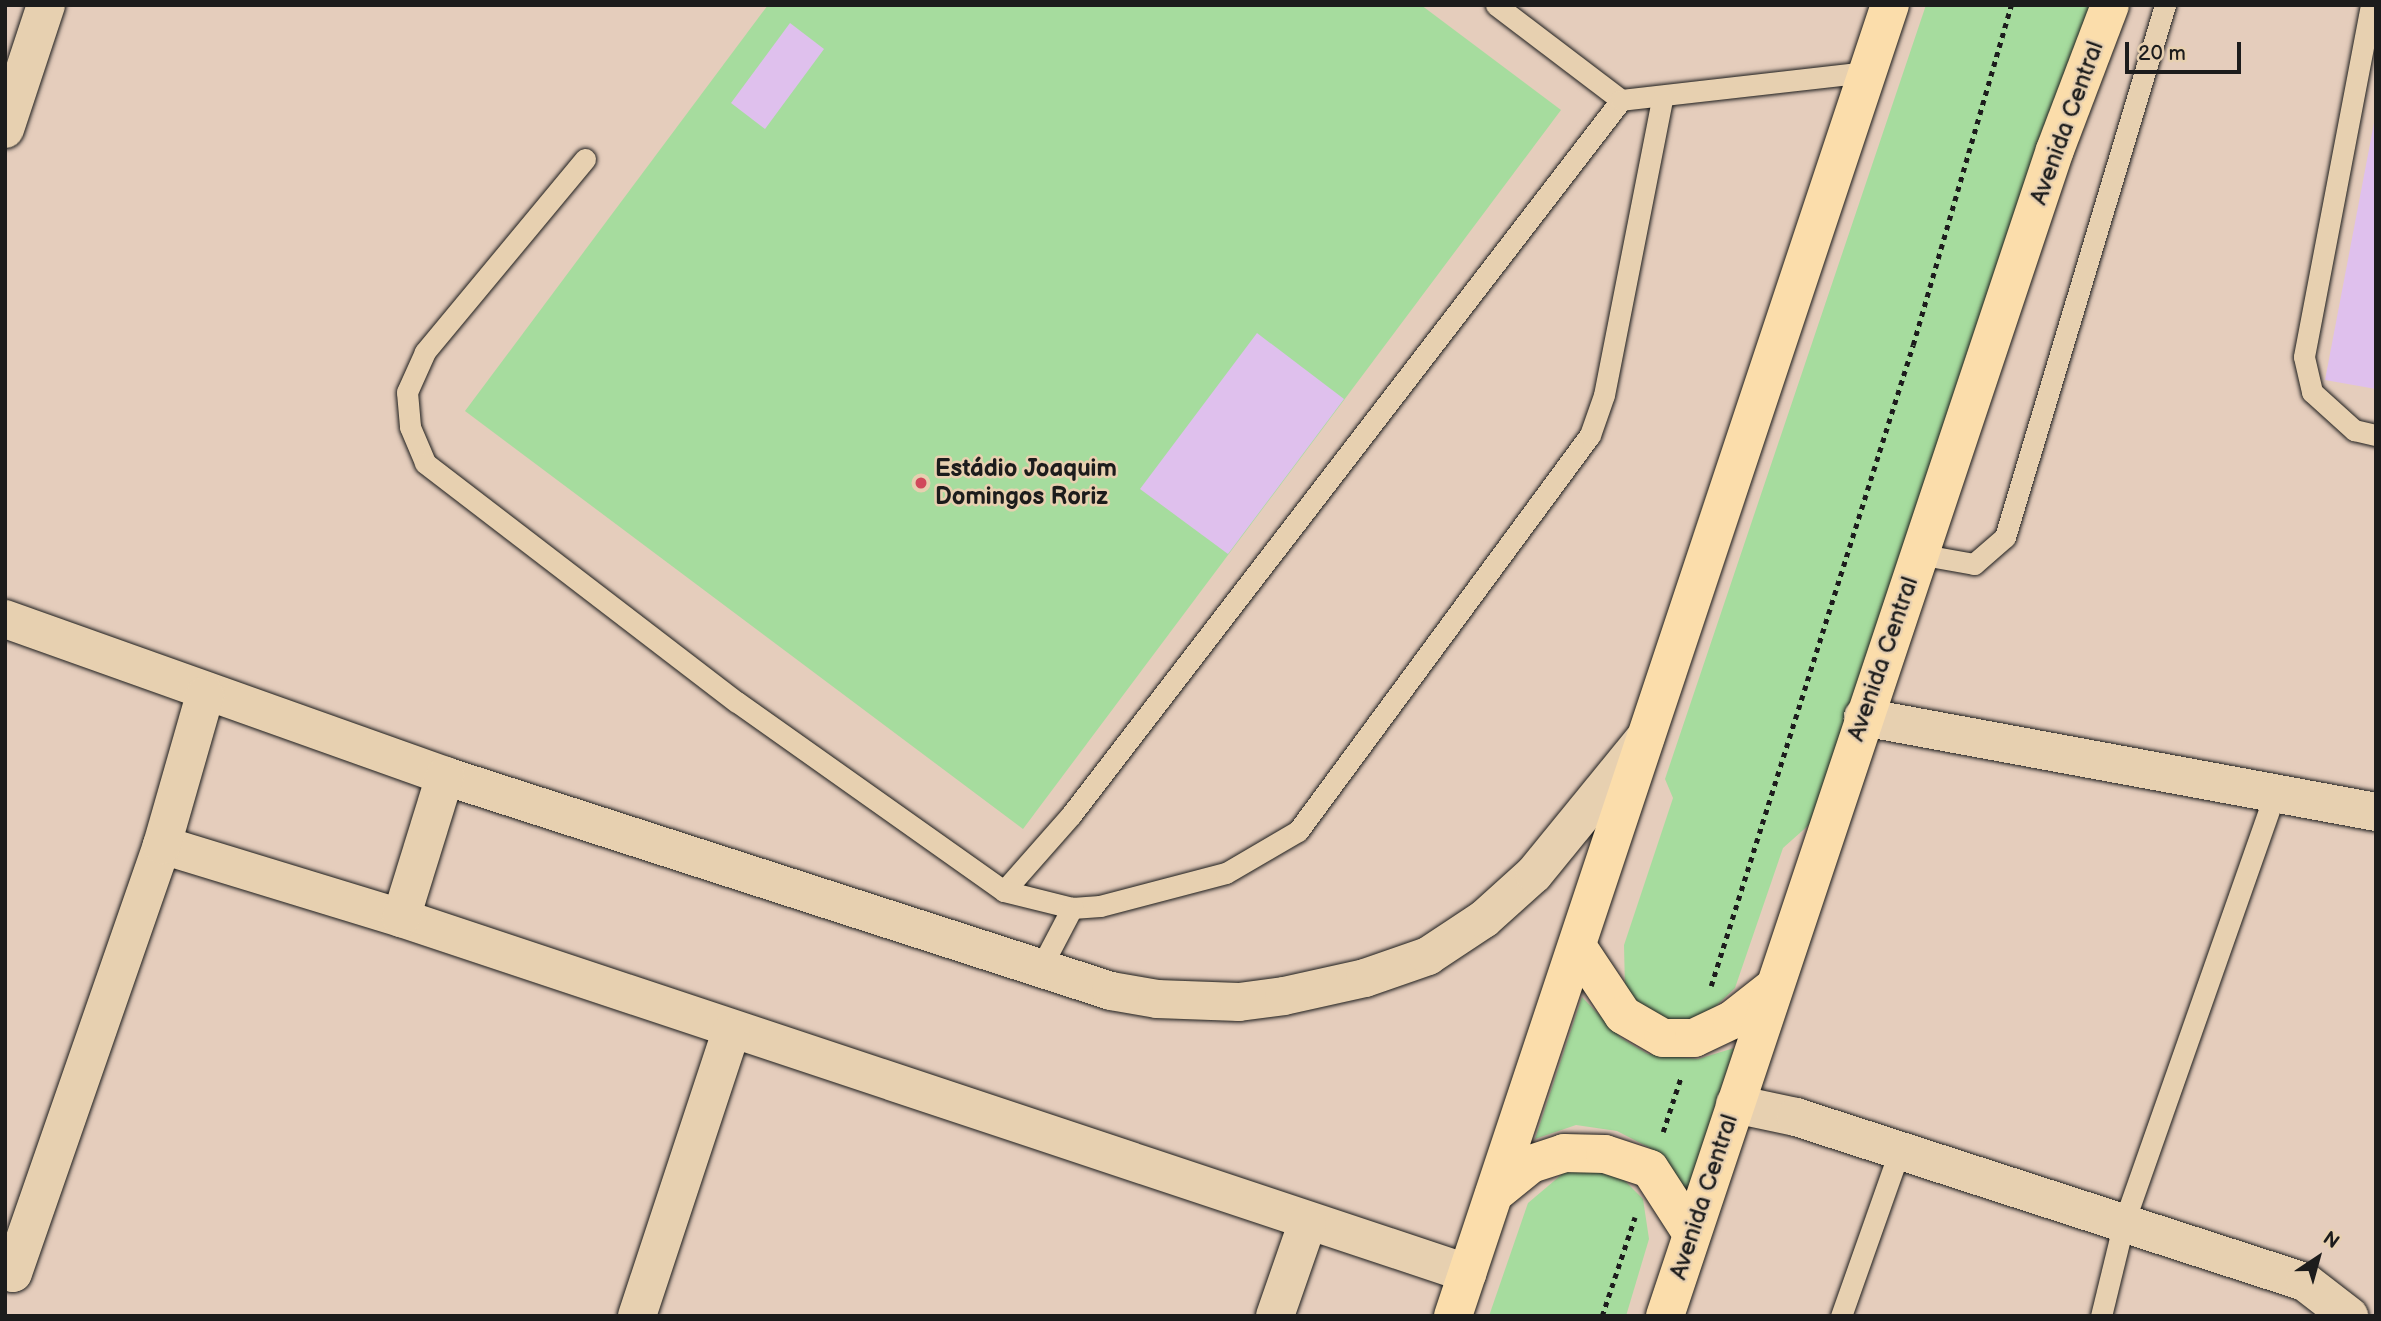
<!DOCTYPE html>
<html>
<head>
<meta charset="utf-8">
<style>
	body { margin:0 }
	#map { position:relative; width:2381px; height:1321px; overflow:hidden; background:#e5cdbc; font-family:"Balsamiq Sans",sans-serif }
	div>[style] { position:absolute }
	.green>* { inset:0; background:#a6dc9e }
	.building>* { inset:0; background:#dfc0ed }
	.path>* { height:4.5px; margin-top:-2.25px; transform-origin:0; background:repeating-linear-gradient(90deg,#1c1c1c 0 5px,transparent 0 10px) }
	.roads { filter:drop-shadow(0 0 2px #1c1c1c) drop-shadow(0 0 2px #1c1c1c) }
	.lane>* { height:21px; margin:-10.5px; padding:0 10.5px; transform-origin:10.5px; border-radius:10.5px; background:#e7d0b0 }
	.street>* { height:38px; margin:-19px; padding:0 19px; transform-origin:19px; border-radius:19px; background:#e7d0b0 }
	.primary>* { height:38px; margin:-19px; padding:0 19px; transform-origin:19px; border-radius:19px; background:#fbddab }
	.dots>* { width:19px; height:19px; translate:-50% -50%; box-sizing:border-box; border:4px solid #e7d0b0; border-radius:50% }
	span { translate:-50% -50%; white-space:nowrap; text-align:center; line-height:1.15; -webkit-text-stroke:5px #e7d0b0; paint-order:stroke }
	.street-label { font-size:24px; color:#1c1c1c }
	.poi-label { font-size:24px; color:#1c1c1c; font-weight:700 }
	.left { translate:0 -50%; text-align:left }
	.frame { position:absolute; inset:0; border:7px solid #1c1c1c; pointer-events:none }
	.north { position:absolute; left:2283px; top:1223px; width:70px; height:70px; -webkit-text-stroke:5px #e7d0b0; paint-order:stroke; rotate:36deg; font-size:19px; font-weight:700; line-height:28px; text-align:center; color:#1c1c1c }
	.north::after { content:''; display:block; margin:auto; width:24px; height:32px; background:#1c1c1c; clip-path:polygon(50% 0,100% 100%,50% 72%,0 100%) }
	.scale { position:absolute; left:2125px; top:42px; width:116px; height:32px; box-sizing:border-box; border:4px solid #1c1c1c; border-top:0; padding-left:9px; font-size:21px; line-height:24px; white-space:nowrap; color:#1c1c1c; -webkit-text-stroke:5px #e7d0b0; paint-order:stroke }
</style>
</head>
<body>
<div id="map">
	<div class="green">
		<div style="clip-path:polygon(768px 5px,1421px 5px,1561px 110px,1023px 829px,465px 411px)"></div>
		<div style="clip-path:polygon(1926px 5px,2096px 5px,1820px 815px,1783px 848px,1735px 988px,1702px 1019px,1677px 1024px,1639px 1007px,1625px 989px,1624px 945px,1673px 798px,1665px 779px)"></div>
		<div style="clip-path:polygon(1582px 997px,1621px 1038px,1648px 1054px,1698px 1059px,1734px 1048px,1687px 1191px,1650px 1148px,1617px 1131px,1576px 1125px,1535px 1139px)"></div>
		<div style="clip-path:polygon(1586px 1168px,1624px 1180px,1643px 1199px,1649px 1239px,1626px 1316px,1489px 1316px,1528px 1203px,1567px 1170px)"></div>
	</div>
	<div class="building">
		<div style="clip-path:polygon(790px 23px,824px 49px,765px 129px,731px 103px)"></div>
		<div style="clip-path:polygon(2374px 123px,2376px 123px,2376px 389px,2325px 380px)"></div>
		<div style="clip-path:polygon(1257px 333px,1344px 399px,1228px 554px,1140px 489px)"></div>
	</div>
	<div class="path">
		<div style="left:1711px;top:986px;width:672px;rotate:-72.51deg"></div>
		<div style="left:1913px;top:345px;width:354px;rotate:-73.9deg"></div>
		<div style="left:1663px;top:1132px;width:58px;rotate:-71.9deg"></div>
		<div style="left:1602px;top:1316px;width:104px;rotate:-71.6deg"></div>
	</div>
	<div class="roads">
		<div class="lane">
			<div style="left:1496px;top:5px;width:157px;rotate:37.2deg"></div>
			<div style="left:2371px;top:5px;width:358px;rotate:100.8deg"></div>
			<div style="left:2304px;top:357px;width:36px;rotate:77deg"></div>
			<div style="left:2312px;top:392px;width:57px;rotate:42.1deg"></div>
			<div style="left:2354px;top:430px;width:23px;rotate:13deg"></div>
			<div style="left:585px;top:159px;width:251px;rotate:129.7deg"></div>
			<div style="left:425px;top:352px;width:44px;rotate:114.2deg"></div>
			<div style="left:407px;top:392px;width:35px;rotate:85deg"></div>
			<div style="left:410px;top:427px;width:39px;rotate:67deg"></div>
			<div style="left:425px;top:463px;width:393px;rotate:37.5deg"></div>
			<div style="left:737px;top:702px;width:327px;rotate:35.3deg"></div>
			<div style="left:1004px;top:891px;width:101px;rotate:-48.6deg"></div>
			<div style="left:1071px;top:815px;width:902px;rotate:-52.43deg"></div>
			<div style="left:1621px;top:100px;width:248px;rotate:-6.5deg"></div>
			<div style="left:1918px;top:554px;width:57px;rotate:10.1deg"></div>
			<div style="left:1974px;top:564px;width:41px;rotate:-41.1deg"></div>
			<div style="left:2005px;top:537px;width:556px;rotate:-73.26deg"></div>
			<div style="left:1004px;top:891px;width:70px;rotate:14deg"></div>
			<div style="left:1072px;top:908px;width:28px;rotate:-4deg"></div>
			<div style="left:1100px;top:906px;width:130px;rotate:-14.7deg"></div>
			<div style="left:1226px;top:873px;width:83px;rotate:-30.3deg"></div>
			<div style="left:1298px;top:831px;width:492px;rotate:-53.6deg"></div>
			<div style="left:1590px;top:435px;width:42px;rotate:-70.7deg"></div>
			<div style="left:1604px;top:395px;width:303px;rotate:-78.9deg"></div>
			<div style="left:1041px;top:967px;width:67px;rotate:-62.3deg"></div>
			<div style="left:1841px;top:1316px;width:174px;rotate:-70.5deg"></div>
			<div style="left:2101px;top:1316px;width:97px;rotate:-76.3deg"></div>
			<div style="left:2124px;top:1222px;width:455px;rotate:-70.6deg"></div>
		</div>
		<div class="street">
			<div style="left:5px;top:129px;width:131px;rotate:-71.7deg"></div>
			<div style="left:5px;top:619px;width:467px;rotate:19.6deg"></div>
			<div style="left:445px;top:776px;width:700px;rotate:17.89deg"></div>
			<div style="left:1111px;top:991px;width:47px;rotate:9.9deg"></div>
			<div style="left:1157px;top:999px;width:82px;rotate:2.1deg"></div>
			<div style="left:1239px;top:1002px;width:45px;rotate:-7.6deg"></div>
			<div style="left:1284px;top:996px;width:83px;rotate:-12.5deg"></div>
			<div style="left:1365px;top:978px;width:67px;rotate:-19.2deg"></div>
			<div style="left:1428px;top:956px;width:67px;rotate:-33.5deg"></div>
			<div style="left:1484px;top:919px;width:67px;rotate:-42deg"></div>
			<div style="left:1534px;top:874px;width:176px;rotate:-50.8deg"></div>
			<div style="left:1863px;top:717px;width:522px;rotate:10.49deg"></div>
			<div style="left:162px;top:845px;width:250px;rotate:17deg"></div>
			<div style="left:401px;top:918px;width:1124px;rotate:18.42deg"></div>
			<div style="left:401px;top:918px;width:149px;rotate:-72.8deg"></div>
			<div style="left:1735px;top:1104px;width:62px;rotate:12deg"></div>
			<div style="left:1796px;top:1117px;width:535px;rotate:17.96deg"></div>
			<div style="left:2305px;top:1282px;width:56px;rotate:37.7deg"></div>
			<div style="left:5px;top:1271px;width:8px;rotate:14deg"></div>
			<div style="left:13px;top:1273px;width:453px;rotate:-70.8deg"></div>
			<div style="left:162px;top:845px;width:156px;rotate:-74deg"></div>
			<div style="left:637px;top:1316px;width:299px;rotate:-71.7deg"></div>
			<div style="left:1275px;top:1316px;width:97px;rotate:-70.8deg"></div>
		</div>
		<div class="primary">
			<div style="left:1577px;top:946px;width:83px;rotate:56.3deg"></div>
			<div style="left:1623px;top:1015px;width:46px;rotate:29.9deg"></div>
			<div style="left:1663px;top:1038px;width:31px"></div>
			<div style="left:1694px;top:1038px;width:42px;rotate:-25.3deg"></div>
			<div style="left:1732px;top:1020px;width:53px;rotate:-38.2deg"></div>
			<div style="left:1494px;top:1194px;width:48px;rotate:-39deg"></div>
			<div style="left:1531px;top:1164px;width:35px;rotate:-18deg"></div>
			<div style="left:1564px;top:1153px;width:41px;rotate:1.4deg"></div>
			<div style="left:1605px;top:1154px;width:47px;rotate:18.4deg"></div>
			<div style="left:1650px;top:1169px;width:77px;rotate:57.1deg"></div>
			<div style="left:1453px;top:1316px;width:1382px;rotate:-71.57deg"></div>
			<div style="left:1665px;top:1316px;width:1229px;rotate:-71.51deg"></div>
			<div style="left:2055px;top:150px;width:155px;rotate:-69.2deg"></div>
		</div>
	</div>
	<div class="dots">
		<div style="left:921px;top:483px;background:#d1495b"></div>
	</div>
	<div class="street-label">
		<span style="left:2067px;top:123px;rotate:-70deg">Avenida Central</span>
		<span style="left:1883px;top:659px;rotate:-71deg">Avenida Central</span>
		<span style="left:1704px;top:1197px;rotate:-72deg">Avenida Central</span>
	</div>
	<div class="poi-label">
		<span class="left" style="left:935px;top:483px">Estádio Joaquim<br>Domingos Roriz</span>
	</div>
	<div class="frame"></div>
	<div class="north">N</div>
	<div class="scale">20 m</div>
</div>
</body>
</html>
